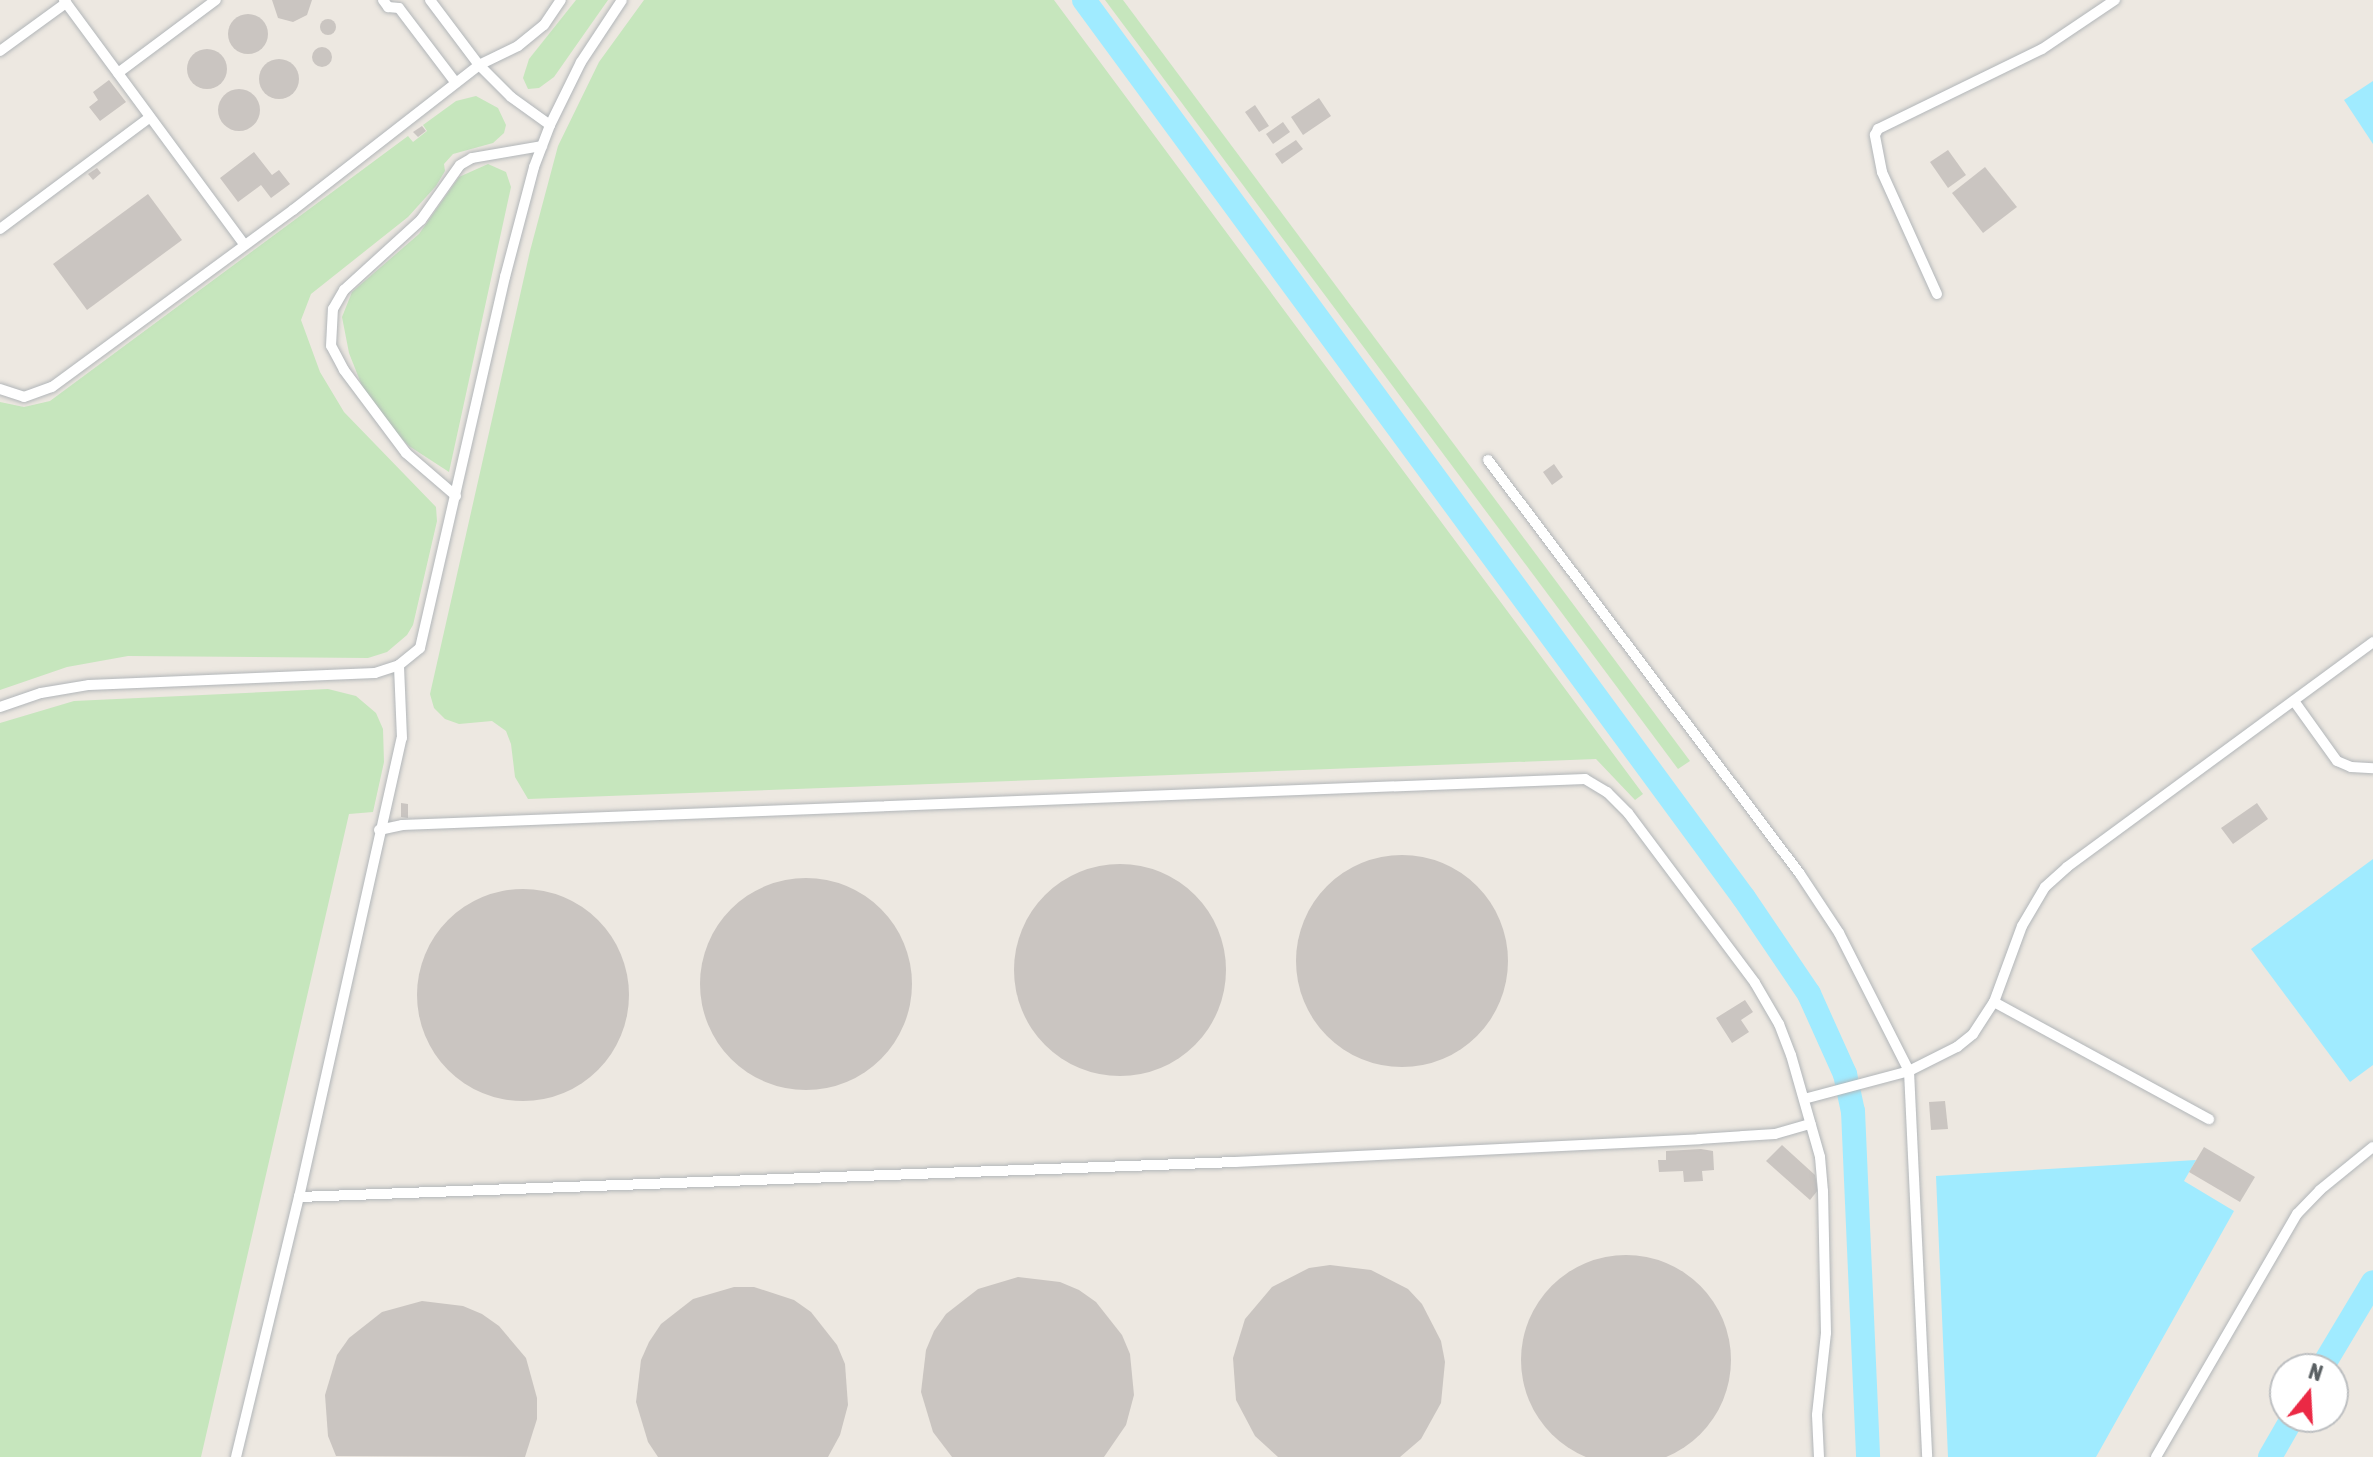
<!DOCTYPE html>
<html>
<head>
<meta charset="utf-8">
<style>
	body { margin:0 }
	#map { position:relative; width:2373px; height:1457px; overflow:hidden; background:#ede8e1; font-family:"Asap Condensed",sans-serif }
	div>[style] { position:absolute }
	.green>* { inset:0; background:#c6e6bd }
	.water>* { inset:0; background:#a0ebff }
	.canal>* { height:24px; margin:-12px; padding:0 12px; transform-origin:12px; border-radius:12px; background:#a0ebff }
	.building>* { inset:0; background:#cac5c1 }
	.round { border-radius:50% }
	.roads { filter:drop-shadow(0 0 2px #b2b6b9) drop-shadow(0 0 2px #b2b6b9) }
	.lane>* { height:10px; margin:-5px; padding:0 5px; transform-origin:5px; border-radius:5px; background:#fff }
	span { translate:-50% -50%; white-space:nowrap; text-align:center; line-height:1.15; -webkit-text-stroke:7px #fff; paint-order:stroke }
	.north { position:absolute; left:2269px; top:1353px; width:80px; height:80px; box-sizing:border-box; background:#fff; border:2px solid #bdbfc1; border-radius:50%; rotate:18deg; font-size:22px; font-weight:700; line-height:32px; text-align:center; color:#5a6063 }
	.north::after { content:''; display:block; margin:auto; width:28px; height:36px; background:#eb2945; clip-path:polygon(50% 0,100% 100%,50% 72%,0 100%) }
</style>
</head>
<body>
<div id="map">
	<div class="green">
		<div style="clip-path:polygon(576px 0,608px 0,554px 77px,539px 88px,528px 89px,523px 78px,529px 59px)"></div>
		<div style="clip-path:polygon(644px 0,1054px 0,1643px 794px,1635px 800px,1596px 759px,528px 799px,515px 777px,511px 744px,506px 731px,492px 721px,459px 724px,445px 719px,434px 708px,430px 694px,530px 251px,558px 146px,599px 62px)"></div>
		<div style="clip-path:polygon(1105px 0,1123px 0,1690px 761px,1678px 769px)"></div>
		<div style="clip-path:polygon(476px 96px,498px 108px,506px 125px,504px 133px,493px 143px,453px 154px,444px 164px,445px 171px,436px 186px,408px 217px,311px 294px,301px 320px,320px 372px,344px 412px,436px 507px,437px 521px,413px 625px,407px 635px,387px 652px,368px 658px,128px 656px,67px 667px,0 690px,0 402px,24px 407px,50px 401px,408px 136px,413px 142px,427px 131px,423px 125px,456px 101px)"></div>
		<div style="clip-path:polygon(488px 164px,506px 172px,511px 187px,449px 472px,409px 446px,392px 429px,364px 391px,349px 353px,342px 317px,352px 292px,419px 234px,459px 177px)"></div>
		<div style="clip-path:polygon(328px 689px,356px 696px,376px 713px,383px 729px,384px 762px,373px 812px,349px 814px,201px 1457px,0 1457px,0 723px,74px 701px)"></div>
	</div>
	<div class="water">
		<div style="clip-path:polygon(2373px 81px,2373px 144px,2344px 100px)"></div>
		<div style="clip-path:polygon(2373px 859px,2373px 1065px,2350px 1082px,2251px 949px)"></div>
		<div style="clip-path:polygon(2196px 1160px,2184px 1181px,2234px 1211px,2096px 1457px,1948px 1457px,1936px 1176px)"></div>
	</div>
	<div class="canal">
		<div style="left:1084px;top:0;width:1114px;rotate:53.69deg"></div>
		<div style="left:1744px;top:898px;width:116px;rotate:55.9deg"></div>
		<div style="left:1809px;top:994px;width:88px;rotate:65.8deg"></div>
		<div style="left:1845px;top:1074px;width:38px;rotate:78deg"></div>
		<div style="left:1853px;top:1111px;width:346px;rotate:87.5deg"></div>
		<div style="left:2321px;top:1369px;width:101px;rotate:-59.1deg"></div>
		<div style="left:2270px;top:1457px;width:46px;rotate:-60.1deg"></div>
	</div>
	<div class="building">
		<div style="clip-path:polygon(272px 0,312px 0,307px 15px,293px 22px,278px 18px)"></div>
		<div class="round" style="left:228px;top:14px;width:40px;height:40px"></div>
		<div class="round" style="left:320px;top:19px;width:16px;height:16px"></div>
		<div class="round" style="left:312px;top:47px;width:20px;height:20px"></div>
		<div class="round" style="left:187px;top:49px;width:40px;height:40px"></div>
		<div class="round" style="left:259px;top:59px;width:40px;height:40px"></div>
		<div style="clip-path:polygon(109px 80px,126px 102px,100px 121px,89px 107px,98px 100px,93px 92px)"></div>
		<div class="round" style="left:218px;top:89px;width:42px;height:42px"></div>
		<div style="clip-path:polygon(1319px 98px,1331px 116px,1303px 135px,1291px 117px)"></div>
		<div style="clip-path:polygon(1255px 105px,1269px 126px,1259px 132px,1245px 112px)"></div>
		<div style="clip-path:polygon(1283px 122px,1290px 132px,1273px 144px,1266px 134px)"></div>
		<div style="clip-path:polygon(422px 126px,426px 131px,418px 137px,413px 132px)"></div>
		<div style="clip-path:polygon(1296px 140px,1303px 149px,1282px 164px,1275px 154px)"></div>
		<div style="clip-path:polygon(1948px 150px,1966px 175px,1948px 188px,1930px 162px)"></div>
		<div style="clip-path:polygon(254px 152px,272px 175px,279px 170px,290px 184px,271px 198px,261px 185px,238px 202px,220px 178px)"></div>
		<div style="clip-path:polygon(1985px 167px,2017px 207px,1983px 233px,1952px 193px)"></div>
		<div style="clip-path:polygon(97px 168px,101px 173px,93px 180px,88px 174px)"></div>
		<div style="clip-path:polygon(148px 194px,182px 240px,87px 310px,53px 264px)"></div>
		<div style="clip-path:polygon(1554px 464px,1563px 477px,1552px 485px,1543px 472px)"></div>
		<div style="clip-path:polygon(401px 803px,408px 804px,408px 818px,401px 817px)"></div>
		<div style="clip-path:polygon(2257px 803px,2268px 819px,2233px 844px,2221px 828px)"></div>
		<div class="round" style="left:1296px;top:855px;width:212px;height:212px"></div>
		<div class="round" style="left:1014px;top:864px;width:212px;height:212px"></div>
		<div class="round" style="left:700px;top:878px;width:212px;height:212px"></div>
		<div class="round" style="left:417px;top:889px;width:212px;height:212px"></div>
		<div style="clip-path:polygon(1745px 1000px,1753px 1012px,1741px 1020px,1749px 1032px,1732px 1043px,1716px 1018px)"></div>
		<div style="clip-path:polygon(1945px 1101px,1948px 1129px,1931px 1130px,1929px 1102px)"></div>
		<div style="clip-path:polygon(1782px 1145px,1815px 1175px,1818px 1190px,1810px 1200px,1766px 1161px)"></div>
		<div style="clip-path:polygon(2204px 1147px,2255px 1177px,2240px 1202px,2189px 1172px)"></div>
		<div style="clip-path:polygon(1701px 1149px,1713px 1151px,1714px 1170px,1702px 1171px,1703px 1181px,1684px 1182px,1683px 1171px,1659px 1172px,1658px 1160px,1666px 1160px,1666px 1151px)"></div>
		<div class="round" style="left:1521px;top:1255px;width:210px;height:210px"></div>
		<div style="clip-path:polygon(1330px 1265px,1371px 1270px,1408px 1289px,1422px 1304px,1441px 1341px,1445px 1362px,1441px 1403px,1421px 1439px,1400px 1457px,1278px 1457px,1255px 1436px,1236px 1400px,1233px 1358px,1245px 1319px,1272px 1287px,1309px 1268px)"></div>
		<div style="clip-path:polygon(1018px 1277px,1060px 1282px,1079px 1290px,1096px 1302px,1122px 1335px,1130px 1354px,1134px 1395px,1126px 1425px,1104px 1457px,952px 1457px,933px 1432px,921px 1392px,926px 1350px,934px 1331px,946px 1314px,978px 1289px)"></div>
		<div style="clip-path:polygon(734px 1287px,754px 1287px,794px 1300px,811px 1312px,837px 1345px,845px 1364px,848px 1405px,840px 1435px,828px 1457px,658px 1457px,648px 1442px,636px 1402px,641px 1360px,649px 1342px,661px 1324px,693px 1299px)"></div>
		<div style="clip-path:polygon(422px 1301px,463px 1306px,482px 1314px,499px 1326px,526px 1358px,537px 1398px,537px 1419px,525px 1457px,336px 1456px,328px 1436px,325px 1395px,337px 1355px,349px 1338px,382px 1312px)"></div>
	</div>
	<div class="roads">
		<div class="lane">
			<div style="left:64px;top:0;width:303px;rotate:53.6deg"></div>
			<div style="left:383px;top:0;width:9px;rotate:54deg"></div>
			<div style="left:388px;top:7px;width:11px;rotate:5deg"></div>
			<div style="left:399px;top:8px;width:94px;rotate:52.8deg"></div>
			<div style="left:430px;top:0;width:81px;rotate:53deg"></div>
			<div style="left:479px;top:65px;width:45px;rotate:45deg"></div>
			<div style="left:511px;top:97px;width:48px;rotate:35.7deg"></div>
			<div style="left:0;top:51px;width:82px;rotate:-36deg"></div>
			<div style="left:118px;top:73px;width:122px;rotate:-36.7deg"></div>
			<div style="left:0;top:229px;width:187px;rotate:-36.7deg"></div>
			<div style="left:1937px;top:294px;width:134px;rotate:-114.3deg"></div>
			<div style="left:1882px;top:172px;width:38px;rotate:-101deg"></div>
			<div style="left:1875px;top:135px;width:7px;rotate:-63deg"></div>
			<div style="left:1878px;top:129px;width:182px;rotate:-26deg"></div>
			<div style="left:2042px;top:49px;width:88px;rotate:-33.9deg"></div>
			<div style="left:0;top:389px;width:25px;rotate:18deg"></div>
			<div style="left:24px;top:397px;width:30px;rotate:-20deg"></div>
			<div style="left:52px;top:387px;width:299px;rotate:-36.3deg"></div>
			<div style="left:293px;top:210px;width:236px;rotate:-37.9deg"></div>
			<div style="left:479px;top:65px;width:43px;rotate:-26deg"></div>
			<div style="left:518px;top:46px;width:33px;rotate:-39deg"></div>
			<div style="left:544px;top:25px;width:30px;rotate:-56deg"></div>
			<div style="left:1488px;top:460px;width:518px;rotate:53deg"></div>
			<div style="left:1800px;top:874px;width:71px;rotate:56.5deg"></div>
			<div style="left:1839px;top:933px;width:155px;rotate:63.1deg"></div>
			<div style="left:1909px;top:1071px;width:386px;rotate:87.3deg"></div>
			<div style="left:456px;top:496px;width:66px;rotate:-139.3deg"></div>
			<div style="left:406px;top:453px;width:104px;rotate:-126.8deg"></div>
			<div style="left:344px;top:370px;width:27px;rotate:-118deg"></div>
			<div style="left:331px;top:346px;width:37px;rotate:-87deg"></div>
			<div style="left:333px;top:309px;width:22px;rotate:-60deg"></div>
			<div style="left:344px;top:290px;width:104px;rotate:-42.3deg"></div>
			<div style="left:421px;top:220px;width:67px;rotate:-54.7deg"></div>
			<div style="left:460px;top:165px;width:14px;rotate:-30deg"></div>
			<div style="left:472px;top:158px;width:71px;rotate:-9.7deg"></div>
			<div style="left:2294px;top:701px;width:74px;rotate:54.4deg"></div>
			<div style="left:2337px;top:761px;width:15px;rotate:23deg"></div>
			<div style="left:2351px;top:767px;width:22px;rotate:3deg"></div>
			<div style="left:0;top:707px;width:43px;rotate:-18.9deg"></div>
			<div style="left:41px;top:693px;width:49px;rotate:-9.5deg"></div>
			<div style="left:89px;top:685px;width:286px;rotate:-2.4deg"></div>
			<div style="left:375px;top:673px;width:25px;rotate:-18deg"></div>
			<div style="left:399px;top:665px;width:27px;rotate:-39deg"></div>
			<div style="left:420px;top:648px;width:381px;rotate:-77.1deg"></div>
			<div style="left:505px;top:277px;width:114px;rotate:-75.2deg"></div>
			<div style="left:534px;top:167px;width:45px;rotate:-69.1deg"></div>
			<div style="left:550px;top:125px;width:70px;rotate:-63.8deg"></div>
			<div style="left:581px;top:62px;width:74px;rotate:-56.5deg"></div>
			<div style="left:379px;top:830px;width:24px;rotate:-12deg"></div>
			<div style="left:402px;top:825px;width:1184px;rotate:-2.23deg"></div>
			<div style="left:1585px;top:779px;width:26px;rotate:31deg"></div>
			<div style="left:1607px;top:792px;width:30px;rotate:45deg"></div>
			<div style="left:1628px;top:813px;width:212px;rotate:53.2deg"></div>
			<div style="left:1755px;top:983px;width:48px;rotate:59.7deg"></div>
			<div style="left:1779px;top:1024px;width:33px;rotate:69deg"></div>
			<div style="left:1791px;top:1055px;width:106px;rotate:74.1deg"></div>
			<div style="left:1820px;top:1157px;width:34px;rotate:85deg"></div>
			<div style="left:1823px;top:1191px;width:142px;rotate:88.8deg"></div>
			<div style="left:1826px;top:1333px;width:82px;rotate:96.3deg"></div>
			<div style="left:1817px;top:1415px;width:42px;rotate:87.3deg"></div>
			<div style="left:1994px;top:1002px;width:245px;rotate:28.6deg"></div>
			<div style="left:1804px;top:1099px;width:109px;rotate:-14.9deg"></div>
			<div style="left:1909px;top:1071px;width:54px;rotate:-26.6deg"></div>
			<div style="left:1957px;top:1047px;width:21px;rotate:-39deg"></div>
			<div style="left:1973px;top:1034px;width:38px;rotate:-57deg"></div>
			<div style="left:1994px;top:1002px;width:81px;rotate:-69.8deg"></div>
			<div style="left:2022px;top:926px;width:45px;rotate:-59.5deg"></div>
			<div style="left:2045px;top:887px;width:30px;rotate:-42deg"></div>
			<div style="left:2067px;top:867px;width:380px;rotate:-36.3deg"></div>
			<div style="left:299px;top:1197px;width:937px;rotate:-2.14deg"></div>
			<div style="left:1235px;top:1162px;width:465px;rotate:-2.8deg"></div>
			<div style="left:1699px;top:1139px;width:76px;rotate:-3.8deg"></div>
			<div style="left:1775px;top:1134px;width:37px;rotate:-16deg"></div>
			<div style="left:236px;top:1457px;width:268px;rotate:-76.4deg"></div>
			<div style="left:299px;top:1197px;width:470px;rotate:-77.4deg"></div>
			<div style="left:402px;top:738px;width:73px;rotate:-92.4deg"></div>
			<div style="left:2156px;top:1457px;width:281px;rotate:-59.9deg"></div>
			<div style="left:2297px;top:1214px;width:33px;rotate:-46deg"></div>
			<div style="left:2320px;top:1190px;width:68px;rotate:-39.1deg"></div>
		</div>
	</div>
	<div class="north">N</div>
</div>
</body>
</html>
